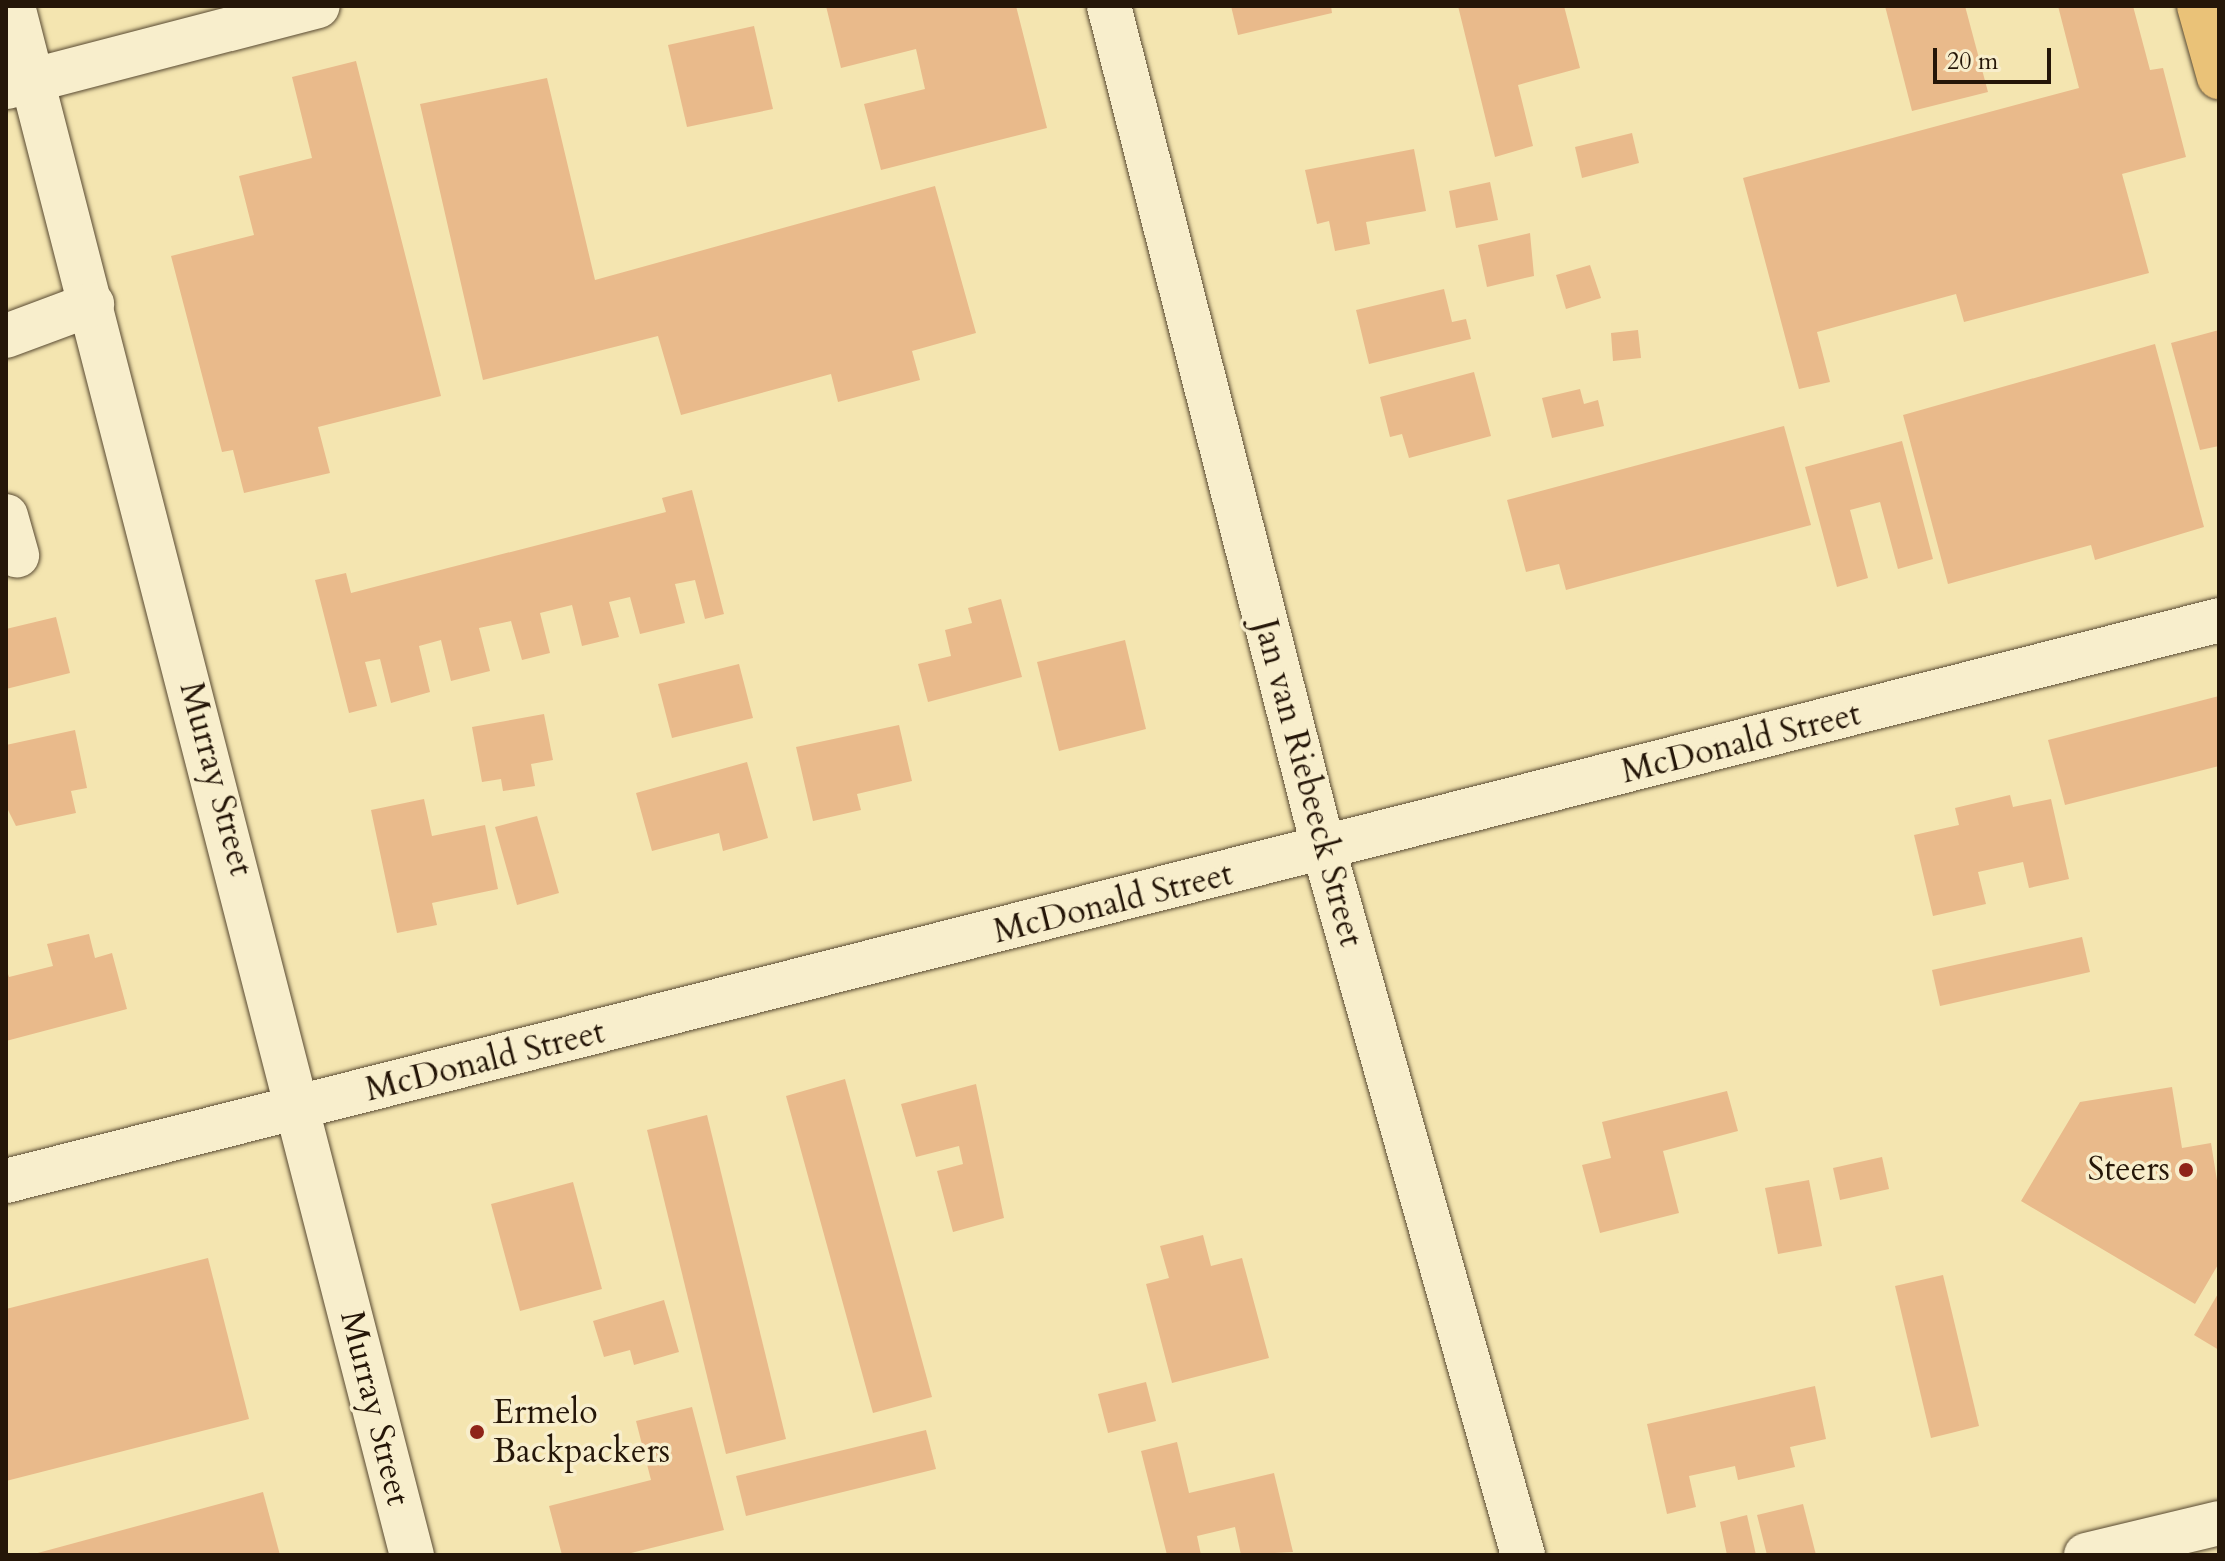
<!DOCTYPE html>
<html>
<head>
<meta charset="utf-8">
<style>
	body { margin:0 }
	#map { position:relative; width:2225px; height:1561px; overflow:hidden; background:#f4e5b0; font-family:Cardo,serif }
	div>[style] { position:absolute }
	.building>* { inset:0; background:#e9ba8b }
	.roads { filter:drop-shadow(0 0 2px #594a32) drop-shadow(0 0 2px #594a32) }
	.minor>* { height:44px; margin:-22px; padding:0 22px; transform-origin:22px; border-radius:22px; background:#f8eecc }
	.highway>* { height:44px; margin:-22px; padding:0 22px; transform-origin:22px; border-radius:22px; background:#eac278 }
	.dots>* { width:22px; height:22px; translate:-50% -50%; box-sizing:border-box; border:4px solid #f8eecc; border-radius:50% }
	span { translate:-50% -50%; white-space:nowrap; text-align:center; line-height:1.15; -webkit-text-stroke:7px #f8eecc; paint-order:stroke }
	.street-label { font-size:34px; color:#251608 }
	.poi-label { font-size:34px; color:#251608 }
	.right { translate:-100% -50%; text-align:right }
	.left { translate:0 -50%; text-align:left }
	.frame { position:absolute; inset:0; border:8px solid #251608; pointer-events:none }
	.scale { position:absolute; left:1933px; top:48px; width:118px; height:36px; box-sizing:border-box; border:4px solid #251608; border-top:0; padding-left:10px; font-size:24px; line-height:28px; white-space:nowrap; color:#251608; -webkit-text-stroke:6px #f8eecc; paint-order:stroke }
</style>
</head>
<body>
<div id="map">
	<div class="building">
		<div style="clip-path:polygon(826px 6px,1016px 6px,1047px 128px,881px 170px,864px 104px,925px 89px,916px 49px,841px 68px)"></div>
		<div style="clip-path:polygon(1231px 6px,1331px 6px,1332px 13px,1238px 35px)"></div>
		<div style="clip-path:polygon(1458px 6px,1564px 6px,1580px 68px,1518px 85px,1533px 146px,1495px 157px)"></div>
		<div style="clip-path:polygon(1885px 6px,1965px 6px,1988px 92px,1912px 111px)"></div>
		<div style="clip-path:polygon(2058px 6px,2133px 6px,2150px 70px,2163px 68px,2186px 157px,2122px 174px,2149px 273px,1964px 322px,1956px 294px,1817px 332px,1830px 382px,1799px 389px,1743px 178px,2079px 88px)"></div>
		<div style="clip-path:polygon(754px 26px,773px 109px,687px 127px,668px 45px)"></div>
		<div style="clip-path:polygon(356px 61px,441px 396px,318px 427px,330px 473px,244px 493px,233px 450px,222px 452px,171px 256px,254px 235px,239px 176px,312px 158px,292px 77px)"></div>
		<div style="clip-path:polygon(547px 78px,595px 280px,935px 186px,976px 333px,912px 351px,920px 380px,838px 402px,831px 374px,681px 415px,658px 336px,483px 380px,420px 104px)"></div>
		<div style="clip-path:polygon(1632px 133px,1639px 163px,1582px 178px,1575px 147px)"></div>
		<div style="clip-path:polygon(1414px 149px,1426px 211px,1366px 222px,1370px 244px,1335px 251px,1329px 221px,1317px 224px,1305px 170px)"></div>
		<div style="clip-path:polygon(1490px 182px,1498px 220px,1456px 228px,1449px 191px)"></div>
		<div style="clip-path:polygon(1530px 233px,1534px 276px,1487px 287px,1478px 245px)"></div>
		<div style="clip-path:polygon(1590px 265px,1601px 298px,1566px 309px,1556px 275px)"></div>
		<div style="clip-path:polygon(1444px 289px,1452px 322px,1466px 319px,1471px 339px,1369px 364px,1356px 310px)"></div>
		<div style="clip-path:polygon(1638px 330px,1641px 358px,1613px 361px,1611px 333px)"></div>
		<div style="clip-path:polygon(2219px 330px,2219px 446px,2200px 450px,2171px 343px)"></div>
		<div style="clip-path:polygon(2155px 344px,2204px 527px,2095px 560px,2091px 545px,1948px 584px,1903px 415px)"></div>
		<div style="clip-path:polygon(1474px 372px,1491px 436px,1409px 458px,1402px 434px,1390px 437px,1380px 397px)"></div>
		<div style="clip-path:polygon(1580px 389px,1584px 404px,1598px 400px,1604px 426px,1552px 438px,1542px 398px)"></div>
		<div style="clip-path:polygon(1784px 426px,1811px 525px,1566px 590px,1559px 564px,1526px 572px,1507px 500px)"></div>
		<div style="clip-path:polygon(1902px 441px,1933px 559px,1898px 569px,1880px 502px,1850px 510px,1868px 578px,1837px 587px,1805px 467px)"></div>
		<div style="clip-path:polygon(692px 490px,724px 614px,705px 619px,695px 580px,675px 584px,685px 623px,640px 634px,630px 597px,609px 602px,619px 637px,582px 646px,572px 605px,540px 613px,550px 653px,522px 660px,511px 621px,479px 628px,490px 671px,451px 681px,441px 640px,419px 646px,430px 692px,391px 703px,380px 659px,365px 662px,377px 706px,349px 713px,315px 580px,346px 573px,351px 593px,666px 512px,662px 498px)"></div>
		<div style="clip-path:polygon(1001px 599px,1022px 677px,928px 702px,918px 664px,951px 656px,945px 630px,972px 623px,968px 608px)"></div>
		<div style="clip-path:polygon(56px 617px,70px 673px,6px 689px,6px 629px)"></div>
		<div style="clip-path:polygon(1125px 640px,1146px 729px,1059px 751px,1037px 662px)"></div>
		<div style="clip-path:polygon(739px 664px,753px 718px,672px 738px,658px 684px)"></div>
		<div style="clip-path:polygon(2219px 696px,2219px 766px,2065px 805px,2048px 740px)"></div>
		<div style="clip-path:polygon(544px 714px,553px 760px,531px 764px,535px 786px,503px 791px,501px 779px,482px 782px,472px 727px)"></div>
		<div style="clip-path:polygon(899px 725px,912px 781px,857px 794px,861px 810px,813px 821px,796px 747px)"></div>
		<div style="clip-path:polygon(75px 730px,87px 788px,71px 791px,76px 813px,16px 826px,6px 806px,6px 745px)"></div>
		<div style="clip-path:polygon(747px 762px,768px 838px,723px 851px,719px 833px,652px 851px,636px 793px)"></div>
		<div style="clip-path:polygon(2010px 795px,2013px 807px,2051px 799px,2069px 879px,2029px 888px,2023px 862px,1978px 872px,1986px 904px,1933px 916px,1914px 835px,1959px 825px,1955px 808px)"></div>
		<div style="clip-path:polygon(424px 799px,432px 836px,485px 825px,498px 889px,432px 903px,437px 925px,397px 933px,371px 810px)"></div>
		<div style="clip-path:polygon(537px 816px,559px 893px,517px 905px,495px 827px)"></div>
		<div style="clip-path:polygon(89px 934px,95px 958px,112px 953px,127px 1009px,6px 1041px,6px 968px,9px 977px,53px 966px,47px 944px)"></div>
		<div style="clip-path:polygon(2082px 937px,2090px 972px,1940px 1006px,1932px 970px)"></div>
		<div style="clip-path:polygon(845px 1079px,932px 1397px,873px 1413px,786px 1096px)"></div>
		<div style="clip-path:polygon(976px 1084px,1004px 1218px,953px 1232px,937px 1171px,963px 1164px,959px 1146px,916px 1157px,901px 1104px)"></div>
		<div style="clip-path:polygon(2172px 1087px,2182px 1148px,2211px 1143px,2219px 1193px,2219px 1263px,2195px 1304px,2021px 1201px,2080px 1102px)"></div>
		<div style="clip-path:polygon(1727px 1091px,1738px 1131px,1663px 1151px,1679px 1213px,1600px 1233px,1582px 1165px,1611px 1158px,1602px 1122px)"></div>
		<div style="clip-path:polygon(707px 1115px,786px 1439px,726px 1454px,647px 1130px)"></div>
		<div style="clip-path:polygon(1882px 1157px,1889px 1189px,1840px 1200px,1833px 1168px)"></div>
		<div style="clip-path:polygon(1809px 1180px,1822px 1246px,1778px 1254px,1765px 1188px)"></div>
		<div style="clip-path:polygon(573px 1182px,602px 1289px,520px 1311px,491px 1204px)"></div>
		<div style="clip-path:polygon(1203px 1235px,1211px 1266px,1242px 1258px,1269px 1358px,1172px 1383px,1146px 1284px,1169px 1278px,1160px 1246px)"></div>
		<div style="clip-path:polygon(208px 1258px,249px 1419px,6px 1481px,6px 1309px)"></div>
		<div style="clip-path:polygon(1943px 1275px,1979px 1426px,1931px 1438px,1895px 1286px)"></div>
		<div style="clip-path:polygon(2219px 1292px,2219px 1350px,2194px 1335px)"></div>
		<div style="clip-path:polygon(664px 1300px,679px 1352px,634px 1365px,630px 1350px,604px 1357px,593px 1321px)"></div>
		<div style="clip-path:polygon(1146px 1382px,1156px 1421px,1108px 1433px,1098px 1394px)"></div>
		<div style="clip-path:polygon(1815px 1386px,1826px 1439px,1790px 1447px,1795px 1467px,1738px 1480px,1735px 1466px,1689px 1476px,1696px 1507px,1667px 1514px,1647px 1424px)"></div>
		<div style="clip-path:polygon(692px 1407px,724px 1530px,623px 1555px,562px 1555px,549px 1506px,651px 1480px,636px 1421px)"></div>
		<div style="clip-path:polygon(926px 1430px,936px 1469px,746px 1516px,736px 1476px)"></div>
		<div style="clip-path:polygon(1177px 1442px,1189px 1493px,1274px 1473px,1293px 1552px,1241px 1555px,1235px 1527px,1197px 1536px,1201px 1555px,1167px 1555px,1141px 1451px)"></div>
		<div style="clip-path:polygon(263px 1492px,280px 1555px,34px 1555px,34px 1554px)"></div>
		<div style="clip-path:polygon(1803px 1504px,1816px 1555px,1767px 1555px,1757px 1515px)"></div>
		<div style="clip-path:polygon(1747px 1515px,1756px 1555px,1727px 1555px,1720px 1522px)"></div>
	</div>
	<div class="roads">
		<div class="minor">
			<div style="left:13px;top:6px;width:1600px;rotate:75.56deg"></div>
			<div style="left:1109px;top:6px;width:871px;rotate:75.71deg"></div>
			<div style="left:1324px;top:850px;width:733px;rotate:74.24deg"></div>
			<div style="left:7px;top:87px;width:321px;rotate:-14.6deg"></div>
			<div style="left:6px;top:336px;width:92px;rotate:-20.4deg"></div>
			<div style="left:6px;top:516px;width:41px;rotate:74.2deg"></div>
			<div style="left:6px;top:1181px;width:2283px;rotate:-14.22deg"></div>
			<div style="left:2086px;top:1555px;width:137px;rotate:-13.5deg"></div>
		</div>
		<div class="highway">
			<div style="left:2199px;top:6px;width:74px;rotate:74.3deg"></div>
		</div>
	</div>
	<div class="dots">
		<div style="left:2186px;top:1170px;background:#8f2418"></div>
		<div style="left:477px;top:1432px;background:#8f2418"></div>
	</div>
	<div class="street-label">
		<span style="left:1741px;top:743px;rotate:-14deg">McDonald Street</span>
		<span style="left:216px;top:779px;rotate:75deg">Murray Street</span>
		<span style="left:1308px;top:783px;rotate:75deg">Jan van Riebeeck Street</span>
		<span style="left:1113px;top:903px;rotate:-14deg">McDonald Street</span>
		<span style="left:485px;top:1061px;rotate:-14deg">McDonald Street</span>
		<span style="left:375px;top:1408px;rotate:76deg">Murray Street</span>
	</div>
	<div class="poi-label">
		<span class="right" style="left:2170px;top:1170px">Steers</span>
		<span class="left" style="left:493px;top:1432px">Ermelo<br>Backpackers</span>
	</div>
	<div class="frame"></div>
	<div class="scale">20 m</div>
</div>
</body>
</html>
